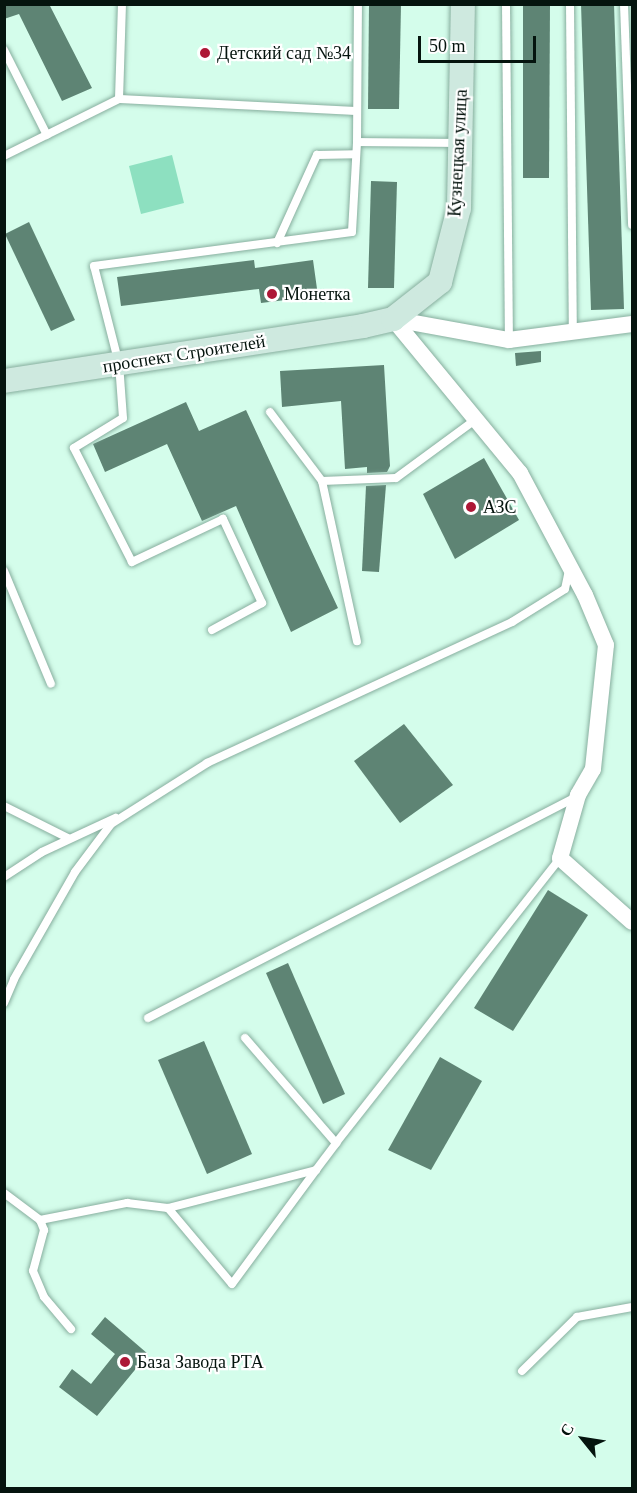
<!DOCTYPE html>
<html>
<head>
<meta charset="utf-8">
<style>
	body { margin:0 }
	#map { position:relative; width:637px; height:1493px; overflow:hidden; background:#d4fdeb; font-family:Georgia,serif }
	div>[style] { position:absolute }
	.green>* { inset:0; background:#8de0c0 }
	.building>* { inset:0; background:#5e8474 }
	.roads { filter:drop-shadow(0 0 2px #87ae9e) drop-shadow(0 0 2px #87ae9e) }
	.service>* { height:8px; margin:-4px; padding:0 4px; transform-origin:4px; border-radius:4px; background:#fff }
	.minor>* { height:16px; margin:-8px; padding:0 8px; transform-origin:8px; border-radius:8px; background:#fff }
	.secondary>* { height:24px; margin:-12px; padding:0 12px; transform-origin:12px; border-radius:12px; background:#cee9df }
	.dots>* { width:16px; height:16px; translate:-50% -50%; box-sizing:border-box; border:3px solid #fff; border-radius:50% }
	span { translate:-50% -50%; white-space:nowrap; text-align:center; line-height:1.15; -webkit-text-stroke:4.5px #fff; paint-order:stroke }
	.poi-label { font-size:18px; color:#05140e }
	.left { translate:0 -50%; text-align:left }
	.street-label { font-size:18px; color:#05140e }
	.frame { position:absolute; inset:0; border:6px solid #05140e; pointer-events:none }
	.north { position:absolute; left:553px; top:1409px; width:60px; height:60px; -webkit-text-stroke:4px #fff; paint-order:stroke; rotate:300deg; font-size:16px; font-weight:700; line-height:24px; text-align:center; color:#05140e }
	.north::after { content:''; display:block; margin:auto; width:21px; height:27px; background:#05140e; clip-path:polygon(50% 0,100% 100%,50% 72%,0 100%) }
	.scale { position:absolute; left:418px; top:36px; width:118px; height:27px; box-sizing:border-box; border:3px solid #05140e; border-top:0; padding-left:8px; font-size:18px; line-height:21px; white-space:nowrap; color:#05140e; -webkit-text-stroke:4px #fff; paint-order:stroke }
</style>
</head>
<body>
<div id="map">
	<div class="green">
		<div style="clip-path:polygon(172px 155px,184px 203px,141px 214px,129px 166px)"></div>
	</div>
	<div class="building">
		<div style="clip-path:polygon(4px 4px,49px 4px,92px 88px,62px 101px,19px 14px,4px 19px)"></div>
		<div style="clip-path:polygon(369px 4px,401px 4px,399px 109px,368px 109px)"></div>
		<div style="clip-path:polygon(523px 4px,550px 4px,549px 178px,523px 178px)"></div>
		<div style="clip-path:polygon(581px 4px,614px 4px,624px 309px,591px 310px)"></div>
		<div style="clip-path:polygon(371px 181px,397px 182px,394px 288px,368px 288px)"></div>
		<div style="clip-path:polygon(29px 222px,75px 320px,51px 331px,5px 234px)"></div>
		<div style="clip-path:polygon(254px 260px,255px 268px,313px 260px,318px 296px,261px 303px,259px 289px,121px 306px,117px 277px)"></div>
		<div style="clip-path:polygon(541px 351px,541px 362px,516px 366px,515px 353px)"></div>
		<div style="clip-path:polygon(384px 365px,390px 466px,387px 472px,367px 473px,367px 467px,345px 469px,341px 401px,282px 407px,280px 371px)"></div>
		<div style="clip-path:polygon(186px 402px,199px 431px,246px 410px,338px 608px,291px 632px,236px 506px,202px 521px,167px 444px,105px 472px,93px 444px)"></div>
		<div style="clip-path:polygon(484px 458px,519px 520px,455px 559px,423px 494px)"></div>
		<div style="clip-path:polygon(386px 485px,379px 572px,362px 571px,366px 486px)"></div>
		<div style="clip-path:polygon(404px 724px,453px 785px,400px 823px,354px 761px)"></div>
		<div style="clip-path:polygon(548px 890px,588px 915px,513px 1031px,474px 1008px)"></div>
		<div style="clip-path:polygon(288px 963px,345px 1094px,323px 1104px,266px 973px)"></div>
		<div style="clip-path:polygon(204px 1041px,252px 1154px,207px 1174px,158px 1060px)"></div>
		<div style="clip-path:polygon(440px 1057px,482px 1081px,431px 1170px,388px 1150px)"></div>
		<div style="clip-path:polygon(105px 1317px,148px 1354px,97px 1416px,59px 1387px,72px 1369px,91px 1384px,115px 1354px,91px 1334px)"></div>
	</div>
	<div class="roads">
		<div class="service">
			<div style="left:506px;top:4px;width:336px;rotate:89.5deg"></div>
			<div style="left:570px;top:4px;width:328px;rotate:89.5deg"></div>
			<div style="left:624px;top:4px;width:221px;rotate:87.9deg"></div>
			<div style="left:4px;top:50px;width:95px;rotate:63.2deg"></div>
			<div style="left:119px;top:99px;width:238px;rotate:2.9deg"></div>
			<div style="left:357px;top:142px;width:100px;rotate:0.6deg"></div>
			<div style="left:4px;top:156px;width:128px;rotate:-26.4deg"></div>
			<div style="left:119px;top:99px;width:95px;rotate:-88.2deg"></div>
			<div style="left:277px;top:243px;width:97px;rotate:-65.6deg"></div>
			<div style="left:317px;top:155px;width:39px;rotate:-1deg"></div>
			<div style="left:270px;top:412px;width:86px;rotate:53deg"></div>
			<div style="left:322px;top:481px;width:164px;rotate:77.7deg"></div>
			<div style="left:322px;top:481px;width:74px;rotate:-2.3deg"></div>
			<div style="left:396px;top:478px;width:98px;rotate:-36.3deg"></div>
			<div style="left:4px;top:571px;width:122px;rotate:67.4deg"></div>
			<div style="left:212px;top:630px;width:57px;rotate:-28.4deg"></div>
			<div style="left:262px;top:603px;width:93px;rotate:-114.9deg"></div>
			<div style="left:223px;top:519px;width:101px;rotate:154.7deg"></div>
			<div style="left:132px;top:562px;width:128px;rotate:-117deg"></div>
			<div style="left:74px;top:448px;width:57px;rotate:-31.5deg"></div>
			<div style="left:123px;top:418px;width:54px;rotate:-94.2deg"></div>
			<div style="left:119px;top:364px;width:101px;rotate:-104.3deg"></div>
			<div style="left:94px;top:266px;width:260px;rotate:-7.5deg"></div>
			<div style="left:352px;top:232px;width:90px;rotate:-86.8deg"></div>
			<div style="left:357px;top:142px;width:138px;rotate:-89.6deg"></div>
			<div style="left:4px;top:806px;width:72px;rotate:26.6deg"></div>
			<div style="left:4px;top:877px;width:45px;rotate:-33.3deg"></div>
			<div style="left:42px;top:852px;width:81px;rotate:-25deg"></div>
			<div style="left:4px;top:1003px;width:26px;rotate:-67deg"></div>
			<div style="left:14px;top:979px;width:123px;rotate:-60.3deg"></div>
			<div style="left:75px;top:872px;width:60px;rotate:-53.1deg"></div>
			<div style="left:111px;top:824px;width:114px;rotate:-32.4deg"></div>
			<div style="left:207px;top:763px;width:336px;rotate:-24.8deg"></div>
			<div style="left:512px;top:622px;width:62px;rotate:-31.9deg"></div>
			<div style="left:565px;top:589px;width:19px;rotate:-78deg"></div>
			<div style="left:148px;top:1018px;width:484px;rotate:-27.3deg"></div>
			<div style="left:245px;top:1038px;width:139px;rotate:49.1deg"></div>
			<div style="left:336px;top:1143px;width:362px;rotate:-51.8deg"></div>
			<div style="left:316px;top:1170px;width:34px;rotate:-53deg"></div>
			<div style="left:4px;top:1193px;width:45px;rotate:36.9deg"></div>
			<div style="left:40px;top:1220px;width:11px;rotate:68deg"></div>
			<div style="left:44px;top:1230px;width:42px;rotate:105deg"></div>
			<div style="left:33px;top:1271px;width:28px;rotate:67deg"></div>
			<div style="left:44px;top:1297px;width:42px;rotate:49.8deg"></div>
			<div style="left:40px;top:1220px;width:89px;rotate:-11.1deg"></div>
			<div style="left:127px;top:1203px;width:41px;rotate:7deg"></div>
			<div style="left:168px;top:1208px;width:99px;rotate:49.9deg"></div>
			<div style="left:232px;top:1284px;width:142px;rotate:-53.6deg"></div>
			<div style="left:316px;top:1170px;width:153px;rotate:165.6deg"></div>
			<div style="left:522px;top:1371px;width:77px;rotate:-44.5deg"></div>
			<div style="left:577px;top:1317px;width:56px;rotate:-10.3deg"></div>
		</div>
		<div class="minor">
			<div style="left:393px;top:319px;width:200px;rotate:50.5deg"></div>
			<div style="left:520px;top:473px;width:138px;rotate:62deg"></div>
			<div style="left:585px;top:595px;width:54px;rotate:67.2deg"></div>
			<div style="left:606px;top:645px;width:125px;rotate:96deg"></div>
			<div style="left:593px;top:769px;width:30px;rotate:120deg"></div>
			<div style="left:578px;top:795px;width:66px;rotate:105.9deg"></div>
			<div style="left:560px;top:858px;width:96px;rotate:41.6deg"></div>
			<div style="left:393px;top:319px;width:118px;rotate:10.3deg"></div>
			<div style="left:509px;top:340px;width:124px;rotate:-7.4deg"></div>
		</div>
		<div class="secondary">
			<div style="left:4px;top:381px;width:363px;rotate:-8.7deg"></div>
			<div style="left:363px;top:326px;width:31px;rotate:-13deg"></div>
			<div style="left:393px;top:319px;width:60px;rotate:-38.2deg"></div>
			<div style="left:440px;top:282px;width:76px;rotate:-75.6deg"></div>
			<div style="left:459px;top:208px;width:204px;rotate:-88.9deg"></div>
		</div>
	</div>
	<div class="dots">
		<div style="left:205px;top:53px;background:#ad1736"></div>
		<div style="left:272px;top:294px;background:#ad1736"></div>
		<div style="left:471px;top:507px;background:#ad1736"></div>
		<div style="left:125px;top:1362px;background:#ad1736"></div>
	</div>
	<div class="poi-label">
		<span class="left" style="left:217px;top:53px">Детский сад №34</span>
		<span class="left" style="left:284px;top:294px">Монетка</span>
		<span class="left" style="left:483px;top:507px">АЗС</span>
		<span class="left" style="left:137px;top:1362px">База Завода РТА</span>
	</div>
	<div class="street-label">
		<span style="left:458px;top:153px;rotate:-87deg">Кузнецкая улица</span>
		<span style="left:184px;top:354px;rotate:-9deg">проспект Строителей</span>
	</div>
	<div class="frame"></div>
	<div class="north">С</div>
	<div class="scale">50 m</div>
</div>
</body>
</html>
